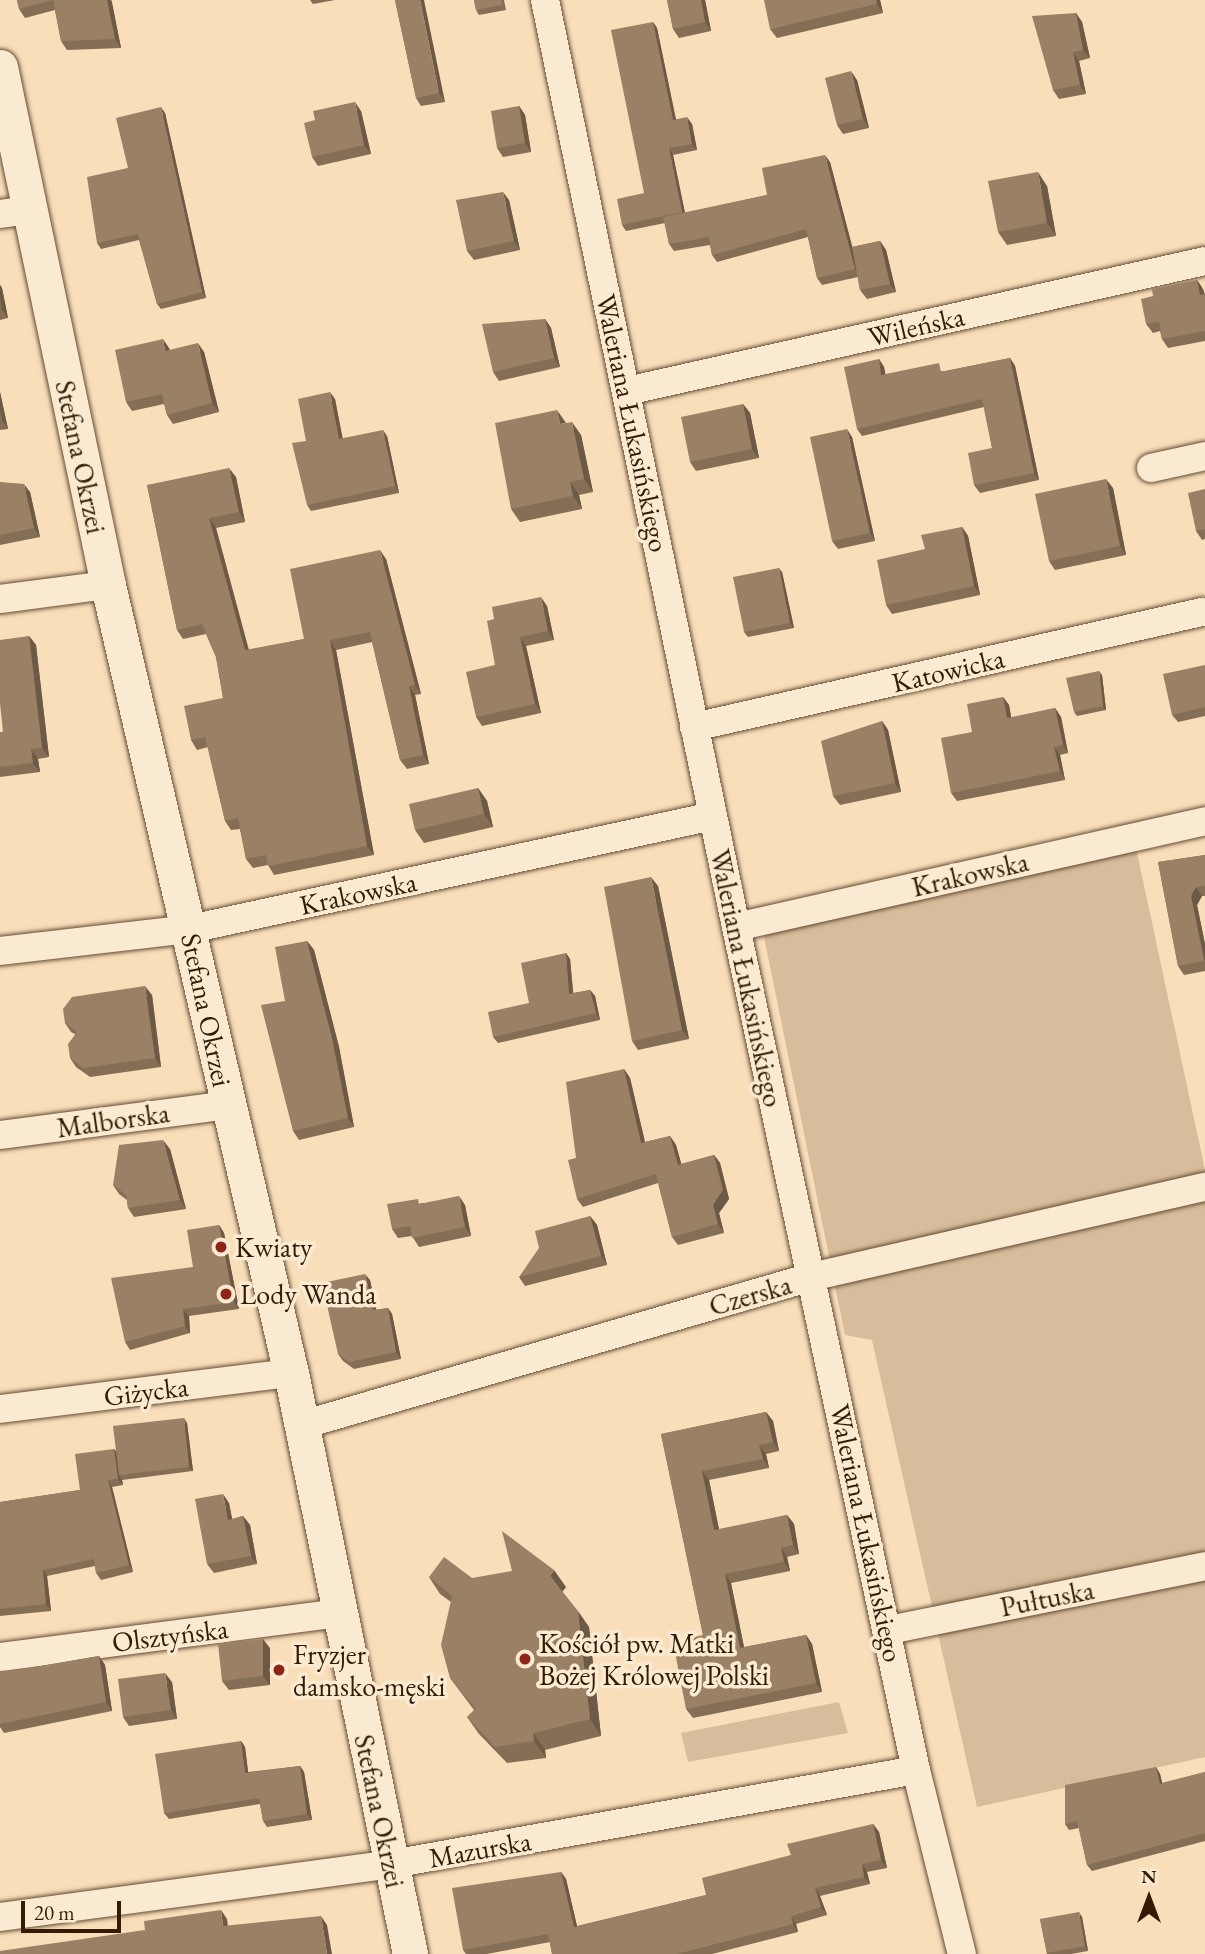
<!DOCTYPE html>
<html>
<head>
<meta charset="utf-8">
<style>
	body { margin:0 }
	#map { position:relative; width:1205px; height:1954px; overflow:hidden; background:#f9deba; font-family:"EB Garamond",serif }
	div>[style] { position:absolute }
	.green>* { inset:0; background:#d7bd9b }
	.roads { filter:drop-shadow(0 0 2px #644c33) drop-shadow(0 0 2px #644c33) }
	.minor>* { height:28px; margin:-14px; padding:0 14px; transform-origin:14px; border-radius:14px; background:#fbead2 }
	.tertiary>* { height:35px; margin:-17.5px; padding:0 17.5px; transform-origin:17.5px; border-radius:17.5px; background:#fbead2 }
	.wall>* { inset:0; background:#846e56 }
	.shaded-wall>* { inset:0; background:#6c5a46 }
	.building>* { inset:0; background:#9a8064 }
	.dots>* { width:19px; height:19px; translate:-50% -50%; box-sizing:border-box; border:4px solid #fbead2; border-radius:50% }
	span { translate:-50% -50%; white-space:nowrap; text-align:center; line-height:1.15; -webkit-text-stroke:7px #fbead2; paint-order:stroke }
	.street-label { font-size:28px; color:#331b06 }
	.poi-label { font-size:28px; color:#331b06 }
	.left { translate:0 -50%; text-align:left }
	.north { position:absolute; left:1114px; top:1863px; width:70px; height:70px; -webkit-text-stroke:5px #fbead2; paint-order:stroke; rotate:0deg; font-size:19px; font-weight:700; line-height:28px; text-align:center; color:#331b06 }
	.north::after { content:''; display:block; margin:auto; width:24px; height:32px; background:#331b06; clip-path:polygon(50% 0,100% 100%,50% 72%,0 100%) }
	.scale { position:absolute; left:21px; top:1901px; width:100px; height:32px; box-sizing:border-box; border:4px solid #331b06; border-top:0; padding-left:9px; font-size:21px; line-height:24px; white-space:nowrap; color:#331b06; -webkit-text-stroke:5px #fbead2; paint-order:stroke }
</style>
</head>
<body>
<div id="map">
	<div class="green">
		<div style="clip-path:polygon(1136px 848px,1205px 1170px,1205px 1757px,977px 1807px,872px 1340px,845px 1335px,763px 932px)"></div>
		<div style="clip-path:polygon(839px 1702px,848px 1733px,688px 1762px,681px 1733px)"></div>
	</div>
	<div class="roads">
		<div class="minor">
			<div style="left:545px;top:0;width:946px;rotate:78.36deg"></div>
			<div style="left:736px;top:927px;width:862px;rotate:77.95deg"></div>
			<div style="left:916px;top:1770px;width:190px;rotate:76deg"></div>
			<div style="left:0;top:214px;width:29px;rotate:-8deg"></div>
			<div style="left:627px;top:391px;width:592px;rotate:-12.68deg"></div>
			<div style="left:1151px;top:468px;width:55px;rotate:-12.5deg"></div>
			<div style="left:0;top:599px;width:109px;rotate:-7.4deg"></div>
			<div style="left:694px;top:727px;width:521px;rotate:-12.76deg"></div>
			<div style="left:736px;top:927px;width:481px;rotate:-12.7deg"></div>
			<div style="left:0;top:951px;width:191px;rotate:-6.6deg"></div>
			<div style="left:190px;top:929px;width:535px;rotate:-12.19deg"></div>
			<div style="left:0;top:1135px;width:229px;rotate:-7.5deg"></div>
			<div style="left:0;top:1409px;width:293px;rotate:-7.1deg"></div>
			<div style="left:302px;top:1425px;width:530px;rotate:-16.21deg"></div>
			<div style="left:811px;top:1277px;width:404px;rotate:-12.9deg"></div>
			<div style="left:889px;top:1630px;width:322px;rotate:-11.4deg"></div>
			<div style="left:0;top:1657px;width:343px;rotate:-7.4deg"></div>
			<div style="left:0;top:1917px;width:396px;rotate:-7.7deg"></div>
			<div style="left:392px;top:1864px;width:532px;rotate:-10.17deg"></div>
		</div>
		<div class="tertiary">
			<div style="left:0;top:67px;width:529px;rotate:78.22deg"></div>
			<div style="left:108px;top:585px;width:809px;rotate:76.93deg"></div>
			<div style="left:291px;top:1373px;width:593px;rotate:78.42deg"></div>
		</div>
	</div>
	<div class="wall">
		<div style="clip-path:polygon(17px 0,111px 0,121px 48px,67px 50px,61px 41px,55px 10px,25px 18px,19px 9px)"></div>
		<div style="clip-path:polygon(310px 0,335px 0,313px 4px)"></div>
		<div style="clip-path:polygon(395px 0,445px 102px,421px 106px,416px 98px)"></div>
		<div style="clip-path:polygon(474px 0,504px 0,506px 10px,479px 15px,476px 10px)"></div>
		<div style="clip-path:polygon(667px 0,705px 0,711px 31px,679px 38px,673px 29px)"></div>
		<div style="clip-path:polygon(880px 0,883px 13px,777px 38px,770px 29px)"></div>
		<div style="clip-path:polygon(1076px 13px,1082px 22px,1090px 58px,1079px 61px,1086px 94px,1059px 99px,1053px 90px)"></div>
		<div style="clip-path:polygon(653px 22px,657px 28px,676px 119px,692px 124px,697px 150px,673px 155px,685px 213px,767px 195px,830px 162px,852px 247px,880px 241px,886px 250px,896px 292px,867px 299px,860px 290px,858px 277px,822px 285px,817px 278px,808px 237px,717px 262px,712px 255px,710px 245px,674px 251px,669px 244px,665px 223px,626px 231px,622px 225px,644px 193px)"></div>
		<div style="clip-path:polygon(857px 80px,869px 128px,843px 134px,837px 125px)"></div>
		<div style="clip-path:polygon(519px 106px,525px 115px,531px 152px,503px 157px,497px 148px)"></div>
		<div style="clip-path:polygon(361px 111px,371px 154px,318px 166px,312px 157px,315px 120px)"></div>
		<div style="clip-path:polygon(165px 113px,206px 298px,161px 309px,157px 304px,139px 240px,101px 249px,97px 243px,128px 168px)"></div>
		<div style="clip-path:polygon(1047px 186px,1056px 236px,1007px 245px,998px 232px)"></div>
		<div style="clip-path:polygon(509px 200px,520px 250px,474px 260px,467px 251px)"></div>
		<div style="clip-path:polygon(1197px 280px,1203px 289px,1205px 294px,1205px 341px,1168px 348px,1162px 339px,1160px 331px,1153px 333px,1146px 324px,1153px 296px)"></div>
		<div style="clip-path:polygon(0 285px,2px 288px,8px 318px,0 320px)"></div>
		<div style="clip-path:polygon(545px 319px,551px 328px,560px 367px,499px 381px,493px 372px)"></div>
		<div style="clip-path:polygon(169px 348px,170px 350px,204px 352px,219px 412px,173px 424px,167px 415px,164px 404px,132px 411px,126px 402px)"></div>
		<div style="clip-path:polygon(1010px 358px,1015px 366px,1039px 480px,980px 493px,974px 485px,992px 448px,984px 407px,862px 436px,857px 429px,879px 359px,884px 367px,885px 374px,945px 371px)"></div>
		<div style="clip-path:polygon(0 392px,8px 429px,0 430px)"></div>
		<div style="clip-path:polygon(335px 399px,342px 438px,387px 436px,399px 493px,311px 511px,307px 505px,306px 441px)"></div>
		<div style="clip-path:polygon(743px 404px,750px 413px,759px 458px,696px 471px,690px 462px)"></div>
		<div style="clip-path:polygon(566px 423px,581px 435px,593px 492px,579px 495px,582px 509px,520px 522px,511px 509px)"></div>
		<div style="clip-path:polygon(852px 437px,875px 541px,838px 549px,832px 541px)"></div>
		<div style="clip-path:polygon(236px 477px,245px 522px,216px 528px,249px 650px,304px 639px,386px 559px,421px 694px,415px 695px,429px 764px,407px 769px,400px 760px,372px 642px,336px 650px,374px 855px,274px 875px,268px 865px,253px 868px,246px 859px,240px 829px,231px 830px,225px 821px,208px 747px,197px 750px,191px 740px,223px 698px,216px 657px,206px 634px,183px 639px,177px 630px,147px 485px)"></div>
		<div style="clip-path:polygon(0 482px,30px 492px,40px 537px,0 545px)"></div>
		<div style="clip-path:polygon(1113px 488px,1126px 555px,1055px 570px,1049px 561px)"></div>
		<div style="clip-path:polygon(1205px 489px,1205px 539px,1202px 540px,1196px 531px)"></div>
		<div style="clip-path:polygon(962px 527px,968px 536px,980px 595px,892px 614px,886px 605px,925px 549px)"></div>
		<div style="clip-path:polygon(782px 572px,794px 628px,748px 637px,744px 632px)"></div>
		<div style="clip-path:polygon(547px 606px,554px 640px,526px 646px,541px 713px,482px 726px,476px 717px,495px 665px)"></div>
		<div style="clip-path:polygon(29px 636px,36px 645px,49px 757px,38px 759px,40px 772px,0 777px,0 732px,3px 732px)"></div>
		<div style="clip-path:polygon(1205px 665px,1205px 716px,1178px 722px,1172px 715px)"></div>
		<div style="clip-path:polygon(1102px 675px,1106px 710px,1077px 716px,1074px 712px)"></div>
		<div style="clip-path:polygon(1003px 697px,1009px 705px,1011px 718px,1055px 708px,1061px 717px,1068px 753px,1060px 755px,1065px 780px,957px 801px,951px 793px,972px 732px)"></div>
		<div style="clip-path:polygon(882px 721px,888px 730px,901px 792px,840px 805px,833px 796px)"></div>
		<div style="clip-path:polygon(478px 788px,487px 801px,493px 827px,424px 843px,415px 830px)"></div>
		<div style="clip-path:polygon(1205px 855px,1205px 896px,1202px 896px,1197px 905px,1205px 944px,1205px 971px,1184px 975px,1178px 966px,1158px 862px)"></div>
		<div style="clip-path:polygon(658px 886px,689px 1039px,638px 1050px,632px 1041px)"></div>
		<div style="clip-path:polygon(307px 941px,314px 950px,339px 1047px,354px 1127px,299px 1140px,293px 1131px,285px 1001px)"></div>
		<div style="clip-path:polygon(566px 953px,570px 959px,573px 993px,590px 990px,595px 996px,600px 1020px,498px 1043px,493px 1037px,529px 1003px)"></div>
		<div style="clip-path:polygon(152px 995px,161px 1067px,90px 1077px,76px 1067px,70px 1058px,75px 1034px,71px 1032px,65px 1023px)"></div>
		<div style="clip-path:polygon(624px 1069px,630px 1078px,645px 1142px,670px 1136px,676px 1145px,681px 1164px,714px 1155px,720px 1163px,729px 1199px,719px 1213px,724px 1233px,678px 1245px,672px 1237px,658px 1183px,583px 1207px,577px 1199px,576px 1158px)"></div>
		<div style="clip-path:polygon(170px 1149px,186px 1209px,134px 1217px,128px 1208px,127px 1200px,119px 1194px,113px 1185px)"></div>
		<div style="clip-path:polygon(421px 1203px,465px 1205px,471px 1236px,419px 1247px,412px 1236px,398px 1238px,392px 1229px)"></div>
		<div style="clip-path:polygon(590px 1216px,597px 1225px,607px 1265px,525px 1286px,519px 1277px)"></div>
		<div style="clip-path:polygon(219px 1225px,224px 1233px,239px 1309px,189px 1316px,190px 1333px,130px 1350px,125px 1342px,193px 1267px)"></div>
		<div style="clip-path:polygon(370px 1280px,376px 1310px,388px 1308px,392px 1314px,401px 1359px,354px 1369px,343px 1361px,338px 1354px)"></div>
		<div style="clip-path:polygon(766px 1412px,773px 1421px,779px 1451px,766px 1454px,769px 1468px,709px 1480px,719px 1530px,787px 1515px,794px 1524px,799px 1554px,787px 1557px,790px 1571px,731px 1583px,744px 1647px,806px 1635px,812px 1644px,822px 1692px,693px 1718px,686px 1709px,703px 1635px,661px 1434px)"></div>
		<div style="clip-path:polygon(187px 1423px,193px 1471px,122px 1480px,123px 1485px,112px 1487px,133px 1572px,101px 1580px,96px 1573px,95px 1566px,47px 1576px,51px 1611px,0 1616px,0 1502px,80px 1490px,114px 1449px,116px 1451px)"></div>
		<div style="clip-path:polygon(229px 1503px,232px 1519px,243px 1516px,250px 1525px,257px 1564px,214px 1573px,207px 1564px)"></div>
		<div style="clip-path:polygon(429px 1577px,472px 1578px,566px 1587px,562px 1592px,589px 1627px,601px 1736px,545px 1750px,546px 1758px,507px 1763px,479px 1734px,467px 1717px,474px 1710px,450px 1678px,451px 1602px,440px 1594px)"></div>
		<div style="clip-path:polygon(270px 1648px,270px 1685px,229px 1690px,222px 1681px)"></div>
		<div style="clip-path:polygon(99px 1656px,105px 1665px,112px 1711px,4px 1733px,0 1727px,0 1673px)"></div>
		<div style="clip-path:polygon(172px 1682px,177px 1719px,129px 1726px,123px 1717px)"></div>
		<div style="clip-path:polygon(241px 1741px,245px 1747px,248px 1772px,300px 1766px,304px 1772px,312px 1820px,267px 1827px,263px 1821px,260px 1804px,169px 1819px,164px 1813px)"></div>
		<div style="clip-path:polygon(1156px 1767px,1160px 1774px,1162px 1783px,1205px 1772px,1205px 1841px,1092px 1871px,1087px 1865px,1079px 1828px,1069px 1830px,1065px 1824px)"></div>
		<div style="clip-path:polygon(873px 1824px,879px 1832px,887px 1868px,867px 1872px,870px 1884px,820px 1896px,827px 1915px,796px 1924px,798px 1932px,712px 1954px,552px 1954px,550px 1942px,487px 1954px,466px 1954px,463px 1950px,561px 1872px,566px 1879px,577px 1926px,706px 1895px,791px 1855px)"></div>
		<div style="clip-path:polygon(1082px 1917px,1088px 1951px,1071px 1954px,1047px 1954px,1040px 1919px)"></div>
	</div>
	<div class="shaded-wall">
		<div style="clip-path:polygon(107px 0,111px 0,112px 2px,121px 48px,115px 39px)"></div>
		<div style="clip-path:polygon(420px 0,424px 0,445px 102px,439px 93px)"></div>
		<div style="clip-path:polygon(701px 0,705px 0,711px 31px,705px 22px)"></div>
		<div style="clip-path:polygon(876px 0,880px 0,883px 13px,877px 4px)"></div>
		<div style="clip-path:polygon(1076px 13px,1082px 22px,1090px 58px,1083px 50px)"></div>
		<div style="clip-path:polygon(653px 22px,657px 28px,677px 126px,673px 120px)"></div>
		<div style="clip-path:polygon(1073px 52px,1079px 61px,1086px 94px,1080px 85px)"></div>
		<div style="clip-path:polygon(851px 71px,857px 80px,869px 128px,863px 119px)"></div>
		<div style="clip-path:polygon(355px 102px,361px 111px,371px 154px,364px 145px)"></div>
		<div style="clip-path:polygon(519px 106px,525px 115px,531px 152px,525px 143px)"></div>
		<div style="clip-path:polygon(161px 107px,165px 113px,206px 298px,202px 292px)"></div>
		<div style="clip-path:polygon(687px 117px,692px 124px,697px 150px,692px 144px)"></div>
		<div style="clip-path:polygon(669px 148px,673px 155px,686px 218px,682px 212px)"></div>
		<div style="clip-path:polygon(825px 155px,830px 162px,860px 276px,855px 269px)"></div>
		<div style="clip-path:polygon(1038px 172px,1047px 186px,1056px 236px,1047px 223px)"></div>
		<div style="clip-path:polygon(503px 192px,509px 200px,520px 250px,514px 241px)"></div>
		<div style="clip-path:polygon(880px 241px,886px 250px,896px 292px,890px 284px)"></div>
		<div style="clip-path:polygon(1197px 280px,1203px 289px,1205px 297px,1200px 295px)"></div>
		<div style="clip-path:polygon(0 285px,2px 288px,8px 318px,2px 310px,0 298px)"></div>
		<div style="clip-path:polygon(545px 319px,551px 328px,560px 367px,554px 358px)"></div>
		<div style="clip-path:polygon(163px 339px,169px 348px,172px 360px,165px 351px)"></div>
		<div style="clip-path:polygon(198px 343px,204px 352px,219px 412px,212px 403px)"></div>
		<div style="clip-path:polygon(1010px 358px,1015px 366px,1039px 480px,1034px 473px)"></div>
		<div style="clip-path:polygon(879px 359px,884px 367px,887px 382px,881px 375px)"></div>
		<div style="clip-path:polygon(0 392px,8px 429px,2px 420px,0 410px)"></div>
		<div style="clip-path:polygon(330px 392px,335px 399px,344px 445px,339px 439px)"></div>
		<div style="clip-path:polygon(743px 404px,750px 413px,759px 458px,752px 449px)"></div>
		<div style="clip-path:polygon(557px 410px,566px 423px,560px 424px)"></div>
		<div style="clip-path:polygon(572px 422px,581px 435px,593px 492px,584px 479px)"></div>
		<div style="clip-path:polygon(847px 429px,852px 437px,875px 541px,870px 533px)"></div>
		<div style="clip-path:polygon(383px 430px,387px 436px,399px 493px,395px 486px)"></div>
		<div style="clip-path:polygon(229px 468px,236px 477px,245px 522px,239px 512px)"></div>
		<div style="clip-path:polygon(1106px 479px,1113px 488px,1126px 555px,1120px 546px)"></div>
		<div style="clip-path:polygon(570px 482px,579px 495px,582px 509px,573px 496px)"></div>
		<div style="clip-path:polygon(24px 484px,30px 492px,40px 537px,34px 528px)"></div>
		<div style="clip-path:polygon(209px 518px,216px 528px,251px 660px,245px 650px)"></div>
		<div style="clip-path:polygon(962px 527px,968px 536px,980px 595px,974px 586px)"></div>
		<div style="clip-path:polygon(380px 550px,386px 559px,421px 694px,415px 685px)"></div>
		<div style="clip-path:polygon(779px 568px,782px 572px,794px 628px,790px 623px)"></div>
		<div style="clip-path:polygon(541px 597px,547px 606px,554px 640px,548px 631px)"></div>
		<div style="clip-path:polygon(29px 636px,36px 645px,49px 757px,42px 748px)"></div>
		<div style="clip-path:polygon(520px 637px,526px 646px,541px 713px,535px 704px)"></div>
		<div style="clip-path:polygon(330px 640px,336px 650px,374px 855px,367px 846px)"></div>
		<div style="clip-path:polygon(1099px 671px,1102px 675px,1106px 710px,1103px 706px)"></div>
		<div style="clip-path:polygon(409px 686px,415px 695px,429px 764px,423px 755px)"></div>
		<div style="clip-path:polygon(1003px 697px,1009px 705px,1013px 727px,1007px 718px)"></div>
		<div style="clip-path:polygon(1055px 708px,1061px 717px,1068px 753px,1063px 745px)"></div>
		<div style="clip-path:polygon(882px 721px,888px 730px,901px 792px,895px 783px)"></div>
		<div style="clip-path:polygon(1054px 747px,1060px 755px,1065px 780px,1060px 771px)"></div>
		<div style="clip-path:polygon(31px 749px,38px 759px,40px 772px,33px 763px)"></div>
		<div style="clip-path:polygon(478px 788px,487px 801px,493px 827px,484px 814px)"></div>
		<div style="clip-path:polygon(651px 877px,658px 886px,689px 1039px,682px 1030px)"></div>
		<div style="clip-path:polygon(1196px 887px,1202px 896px,1197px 905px,1205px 944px,1205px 962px,1191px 896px)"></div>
		<div style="clip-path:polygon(307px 941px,314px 950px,339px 1047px,354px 1127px,348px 1118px)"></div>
		<div style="clip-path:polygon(566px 953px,570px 959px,574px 1001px,569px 994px)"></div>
		<div style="clip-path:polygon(145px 986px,152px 995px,161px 1067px,155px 1058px)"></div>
		<div style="clip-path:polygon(590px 990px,595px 996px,600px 1020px,596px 1013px)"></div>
		<div style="clip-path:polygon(624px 1069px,630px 1078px,647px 1151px,641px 1143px)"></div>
		<div style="clip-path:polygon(670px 1136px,676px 1145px,684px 1173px,678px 1165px)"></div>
		<div style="clip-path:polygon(163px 1140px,170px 1149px,186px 1209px,180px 1200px)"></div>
		<div style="clip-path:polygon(714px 1155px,720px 1163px,729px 1199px,719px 1213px,724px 1233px,718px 1224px,713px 1205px)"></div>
		<div style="clip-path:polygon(459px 1196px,465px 1205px,471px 1236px,465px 1227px)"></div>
		<div style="clip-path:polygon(590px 1216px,597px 1225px,607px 1265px,601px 1256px)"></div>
		<div style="clip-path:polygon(219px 1225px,224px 1233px,239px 1309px,234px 1302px)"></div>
		<div style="clip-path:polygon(365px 1274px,370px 1280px,378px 1317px,373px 1310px)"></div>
		<div style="clip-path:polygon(388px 1308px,392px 1314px,401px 1359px,396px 1352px)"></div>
		<div style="clip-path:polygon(183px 1309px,189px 1316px,190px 1333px,185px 1326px)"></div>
		<div style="clip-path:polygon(766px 1412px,773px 1421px,779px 1451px,773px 1442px)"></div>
		<div style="clip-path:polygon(184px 1418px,187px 1423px,193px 1471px,189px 1467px)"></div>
		<div style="clip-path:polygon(759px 1445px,766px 1454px,769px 1468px,763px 1459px)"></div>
		<div style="clip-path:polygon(114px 1449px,119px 1455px,119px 1475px,122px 1480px,123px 1485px,118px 1479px)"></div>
		<div style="clip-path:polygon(702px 1471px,709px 1480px,721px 1539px,714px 1530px)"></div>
		<div style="clip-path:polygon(108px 1480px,112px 1487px,133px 1572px,129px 1565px)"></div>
		<div style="clip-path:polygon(223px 1494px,229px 1503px,234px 1529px,228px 1520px)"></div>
		<div style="clip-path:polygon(787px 1515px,794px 1524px,799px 1554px,793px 1545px)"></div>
		<div style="clip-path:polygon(243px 1516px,250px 1525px,257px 1564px,251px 1556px)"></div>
		<div style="clip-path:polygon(781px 1548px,787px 1557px,790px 1571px,784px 1562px)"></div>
		<div style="clip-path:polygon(43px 1570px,47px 1576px,51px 1611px,46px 1604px)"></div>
		<div style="clip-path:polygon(554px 1570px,566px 1587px,562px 1592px,550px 1576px)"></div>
		<div style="clip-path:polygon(725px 1574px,731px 1583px,746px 1657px,740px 1648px)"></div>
		<div style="clip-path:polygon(578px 1611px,589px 1627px,601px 1736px,590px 1719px)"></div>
		<div style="clip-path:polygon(806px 1635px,812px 1644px,822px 1692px,816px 1683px)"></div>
		<div style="clip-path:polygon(263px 1639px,270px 1648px,270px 1685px,263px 1676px)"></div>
		<div style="clip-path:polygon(99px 1656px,105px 1665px,112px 1711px,106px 1702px)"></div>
		<div style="clip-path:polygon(165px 1673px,172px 1682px,177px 1719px,171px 1710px)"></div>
		<div style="clip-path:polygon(533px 1733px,545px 1750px,546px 1758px,534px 1741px)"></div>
		<div style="clip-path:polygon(241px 1741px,245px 1747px,249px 1779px,245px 1773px)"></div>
		<div style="clip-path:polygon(300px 1766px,304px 1772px,312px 1820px,307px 1814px)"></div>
		<div style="clip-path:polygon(1156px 1767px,1160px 1774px,1164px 1790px,1160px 1784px)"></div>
		<div style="clip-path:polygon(873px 1824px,879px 1832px,887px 1868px,881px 1860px)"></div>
		<div style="clip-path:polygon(862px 1864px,867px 1872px,870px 1884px,864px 1877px)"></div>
		<div style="clip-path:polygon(561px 1872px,566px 1879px,579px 1935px,574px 1927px)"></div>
		<div style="clip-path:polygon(815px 1888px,820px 1896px,827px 1915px,821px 1907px)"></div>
		<div style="clip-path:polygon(221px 1910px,227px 1919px,229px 1935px,223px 1926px)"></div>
		<div style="clip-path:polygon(1079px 1912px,1082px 1917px,1088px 1951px,1085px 1946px)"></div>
		<div style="clip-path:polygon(321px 1916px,327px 1925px,332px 1954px,327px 1954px)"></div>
		<div style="clip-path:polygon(791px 1916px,796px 1924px,798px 1932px,793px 1924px)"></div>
	</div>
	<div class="building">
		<div style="clip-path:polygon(17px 0,107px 0,115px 39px,61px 41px,53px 0,19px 9px)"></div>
		<div style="clip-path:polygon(395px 0,420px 0,439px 93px,416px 98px)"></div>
		<div style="clip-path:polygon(474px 0,501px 0,502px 5px,476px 10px)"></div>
		<div style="clip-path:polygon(667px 0,701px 0,705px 22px,673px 29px)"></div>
		<div style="clip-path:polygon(764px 0,876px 0,877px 4px,770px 29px)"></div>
		<div style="clip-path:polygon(1076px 13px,1083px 50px,1073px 52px,1080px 85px,1053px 90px,1032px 16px)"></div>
		<div style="clip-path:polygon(653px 22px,673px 120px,687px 117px,692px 144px,669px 148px,682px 212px,622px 225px,617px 199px,644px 193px,611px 30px)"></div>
		<div style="clip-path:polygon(851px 71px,863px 119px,837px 125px,825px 78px)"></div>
		<div style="clip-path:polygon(355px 102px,364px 145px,312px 157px,304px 123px,315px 120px,313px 111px)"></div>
		<div style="clip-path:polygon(519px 106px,525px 143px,497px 148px,491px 111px)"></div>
		<div style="clip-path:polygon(161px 107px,202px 292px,157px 304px,138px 234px,97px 243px,87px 177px,128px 168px,116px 118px)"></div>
		<div style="clip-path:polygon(825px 155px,855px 269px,817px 278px,806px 229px,712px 255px,709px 237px,669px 244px,663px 217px,767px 195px,762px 168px)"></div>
		<div style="clip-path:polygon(1038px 172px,1047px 223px,998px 232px,988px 181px)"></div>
		<div style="clip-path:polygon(503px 192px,514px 241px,467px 251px,456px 200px)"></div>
		<div style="clip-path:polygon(880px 241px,890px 284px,860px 290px,852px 247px)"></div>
		<div style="clip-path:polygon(1197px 280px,1200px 295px,1205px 294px,1205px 331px,1162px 339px,1159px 322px,1146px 324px,1141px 299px,1153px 296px,1152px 289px)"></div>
		<div style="clip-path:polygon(545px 319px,554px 358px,493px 372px,482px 324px)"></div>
		<div style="clip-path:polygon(163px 339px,165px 351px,198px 343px,212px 403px,167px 415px,162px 394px,126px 402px,115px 350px)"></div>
		<div style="clip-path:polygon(1010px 358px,1034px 473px,974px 485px,968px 453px,992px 448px,982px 399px,857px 429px,844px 367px,879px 359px,881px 375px,939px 363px,941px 372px)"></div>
		<div style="clip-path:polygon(330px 392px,339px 439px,383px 430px,395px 486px,307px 505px,292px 443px,306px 441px,298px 399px)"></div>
		<div style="clip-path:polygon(743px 404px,752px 449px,690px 462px,681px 417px)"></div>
		<div style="clip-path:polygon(557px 410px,560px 424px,572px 422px,584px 479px,570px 482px,573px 496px,511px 509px,495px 423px)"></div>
		<div style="clip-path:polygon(847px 429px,870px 533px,832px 541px,810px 437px)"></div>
		<div style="clip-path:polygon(229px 468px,239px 512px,209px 518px,245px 650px,304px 639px,290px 569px,380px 550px,415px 685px,409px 686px,423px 755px,400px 760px,370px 632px,330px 640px,367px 846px,268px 866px,266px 855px,246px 859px,238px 818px,225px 821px,205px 737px,191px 740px,184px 706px,223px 698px,216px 657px,202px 624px,177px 630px,147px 485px)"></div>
		<div style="clip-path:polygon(1106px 479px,1120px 546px,1049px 561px,1035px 494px)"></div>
		<div style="clip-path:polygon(0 482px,24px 484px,34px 528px,0 535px)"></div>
		<div style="clip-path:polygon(1205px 489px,1205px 529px,1196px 531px,1188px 493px)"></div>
		<div style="clip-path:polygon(962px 527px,974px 586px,886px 605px,877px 560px,925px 549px,921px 535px)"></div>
		<div style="clip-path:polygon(779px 568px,790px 623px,744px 632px,733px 577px)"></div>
		<div style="clip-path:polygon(541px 597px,548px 631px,520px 637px,535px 704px,476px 717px,466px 672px,495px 665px,487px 621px,494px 619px,492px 607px)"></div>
		<div style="clip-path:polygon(29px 636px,42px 748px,31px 749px,33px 763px,0 767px,0 732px,3px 732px,0 703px,0 640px)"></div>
		<div style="clip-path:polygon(1205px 665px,1205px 707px,1172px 715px,1163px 674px)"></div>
		<div style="clip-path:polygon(1099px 671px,1103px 706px,1074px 712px,1066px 678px)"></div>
		<div style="clip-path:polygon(1003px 697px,1007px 718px,1055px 708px,1063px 745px,1054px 747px,1060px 771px,951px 793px,941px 738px,972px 732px,967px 704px)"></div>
		<div style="clip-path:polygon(882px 721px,895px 783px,833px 796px,821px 741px)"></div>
		<div style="clip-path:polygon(478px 788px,484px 814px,415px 830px,409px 804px)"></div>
		<div style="clip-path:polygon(1205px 855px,1205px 886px,1196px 887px,1191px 896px,1204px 961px,1178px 966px,1158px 862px)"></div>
		<div style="clip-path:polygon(651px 877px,682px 1030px,632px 1041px,604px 887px)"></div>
		<div style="clip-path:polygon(307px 941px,332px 1038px,348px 1118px,293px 1131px,261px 1005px,285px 1001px,275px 947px)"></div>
		<div style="clip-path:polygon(566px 953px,569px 994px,590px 990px,596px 1013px,493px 1037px,488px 1012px,529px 1003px,521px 963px)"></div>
		<div style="clip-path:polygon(145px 986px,155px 1058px,83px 1068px,70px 1058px,68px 1044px,77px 1032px,65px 1023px,63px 1009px,72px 997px)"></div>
		<div style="clip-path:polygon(624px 1069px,641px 1143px,670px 1136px,678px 1165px,714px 1155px,723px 1190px,713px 1205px,718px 1224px,672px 1237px,656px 1174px,577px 1199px,568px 1160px,576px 1158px,566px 1082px)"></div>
		<div style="clip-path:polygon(163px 1140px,180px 1200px,128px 1208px,126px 1195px,113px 1185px,119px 1145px)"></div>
		<div style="clip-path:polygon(459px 1196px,465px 1227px,412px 1238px,410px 1226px,392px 1229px,387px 1204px,418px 1199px,419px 1204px)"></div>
		<div style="clip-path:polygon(590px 1216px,601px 1256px,519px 1277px,539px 1248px,535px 1231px)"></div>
		<div style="clip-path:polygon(219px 1225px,234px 1302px,183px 1309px,185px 1326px,125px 1342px,111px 1278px,193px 1267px,187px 1230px)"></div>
		<div style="clip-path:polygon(365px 1274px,373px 1310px,388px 1308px,396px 1352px,349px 1362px,338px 1354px,322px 1283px)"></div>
		<div style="clip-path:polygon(766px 1412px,773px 1442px,759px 1445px,763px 1459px,702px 1471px,714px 1530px,787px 1515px,793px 1545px,781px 1548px,784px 1562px,725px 1574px,740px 1648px,806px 1635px,816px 1683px,686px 1709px,673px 1642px,703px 1635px,661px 1434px)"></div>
		<div style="clip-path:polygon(184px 1418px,189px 1467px,119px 1475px,113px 1426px)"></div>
		<div style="clip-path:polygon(114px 1449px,118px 1479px,108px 1480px,129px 1565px,96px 1573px,94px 1559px,43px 1570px,46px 1604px,0 1609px,0 1502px,80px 1490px,75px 1454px)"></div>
		<div style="clip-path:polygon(223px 1494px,228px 1520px,243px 1516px,251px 1556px,207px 1564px,195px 1499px)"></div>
		<div style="clip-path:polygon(502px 1531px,554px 1570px,550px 1576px,578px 1611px,590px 1719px,533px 1733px,534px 1741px,495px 1747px,467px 1717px,476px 1709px,450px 1678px,441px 1645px,452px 1596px,429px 1577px,444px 1557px,472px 1578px,512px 1571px)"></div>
		<div style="clip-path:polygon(263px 1639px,263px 1676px,222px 1681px,218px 1644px)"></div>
		<div style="clip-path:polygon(99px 1656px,106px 1702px,0 1724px,0 1673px)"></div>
		<div style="clip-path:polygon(165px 1673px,171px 1710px,123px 1717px,118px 1679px)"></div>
		<div style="clip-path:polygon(241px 1741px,245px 1773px,300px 1766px,307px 1814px,263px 1821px,259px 1798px,164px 1813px,155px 1754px)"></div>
		<div style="clip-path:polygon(1156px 1767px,1160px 1784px,1205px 1772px,1205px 1833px,1087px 1865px,1077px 1821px,1065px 1824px,1065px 1785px)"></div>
		<div style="clip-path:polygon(873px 1824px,881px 1860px,862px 1864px,864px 1877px,815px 1888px,821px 1907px,791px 1916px,793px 1924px,677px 1954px,552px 1954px,548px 1934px,463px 1950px,452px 1888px,561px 1872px,574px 1927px,706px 1895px,702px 1878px,791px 1855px,787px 1844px)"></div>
		<div style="clip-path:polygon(221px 1910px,223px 1926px,321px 1916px,327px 1954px,0 1954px,0 1951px,145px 1930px,144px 1921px)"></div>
		<div style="clip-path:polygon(1079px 1912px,1085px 1946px,1047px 1953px,1040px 1919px)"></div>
	</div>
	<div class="dots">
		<div style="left:221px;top:1247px;background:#8f2418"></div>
		<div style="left:226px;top:1294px;background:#8f2418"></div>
		<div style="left:525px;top:1659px;background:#8f2418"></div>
		<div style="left:279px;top:1670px;background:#8f2418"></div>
	</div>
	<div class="street-label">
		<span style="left:916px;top:326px;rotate:-13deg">Wileńska</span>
		<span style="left:633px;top:423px;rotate:78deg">Waleriana Łukasińskiego</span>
		<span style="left:81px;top:457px;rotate:78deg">Stefana Okrzei</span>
		<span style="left:948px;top:670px;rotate:-13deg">Katowicka</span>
		<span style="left:970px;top:874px;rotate:-13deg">Krakowska</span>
		<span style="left:358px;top:893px;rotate:-12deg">Krakowska</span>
		<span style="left:747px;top:978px;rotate:78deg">Waleriana Łukasińskiego</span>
		<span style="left:207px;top:1010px;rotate:78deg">Stefana Okrzei</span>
		<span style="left:113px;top:1120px;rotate:-8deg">Malborska</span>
		<span style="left:750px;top:1295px;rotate:-16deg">Czerska</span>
		<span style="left:146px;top:1391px;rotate:-7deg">Giżycka</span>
		<span style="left:867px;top:1533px;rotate:78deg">Waleriana Łukasińskiego</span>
		<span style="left:1047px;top:1598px;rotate:-11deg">Pułtuska</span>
		<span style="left:170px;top:1635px;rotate:-7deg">Olsztyńska</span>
		<span style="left:380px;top:1811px;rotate:78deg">Stefana Okrzei</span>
		<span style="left:480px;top:1849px;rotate:-10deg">Mazurska</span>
	</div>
	<div class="poi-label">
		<span class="left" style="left:235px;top:1247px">Kwiaty</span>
		<span class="left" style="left:240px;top:1294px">Lody Wanda</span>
		<span class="left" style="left:539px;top:1659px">Kościół pw. Matki<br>Bożej Królowej Polski</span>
		<span class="left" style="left:293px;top:1670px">Fryzjer<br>damsko-męski</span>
	</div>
	<div class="north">N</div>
	<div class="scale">20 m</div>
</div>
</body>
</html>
